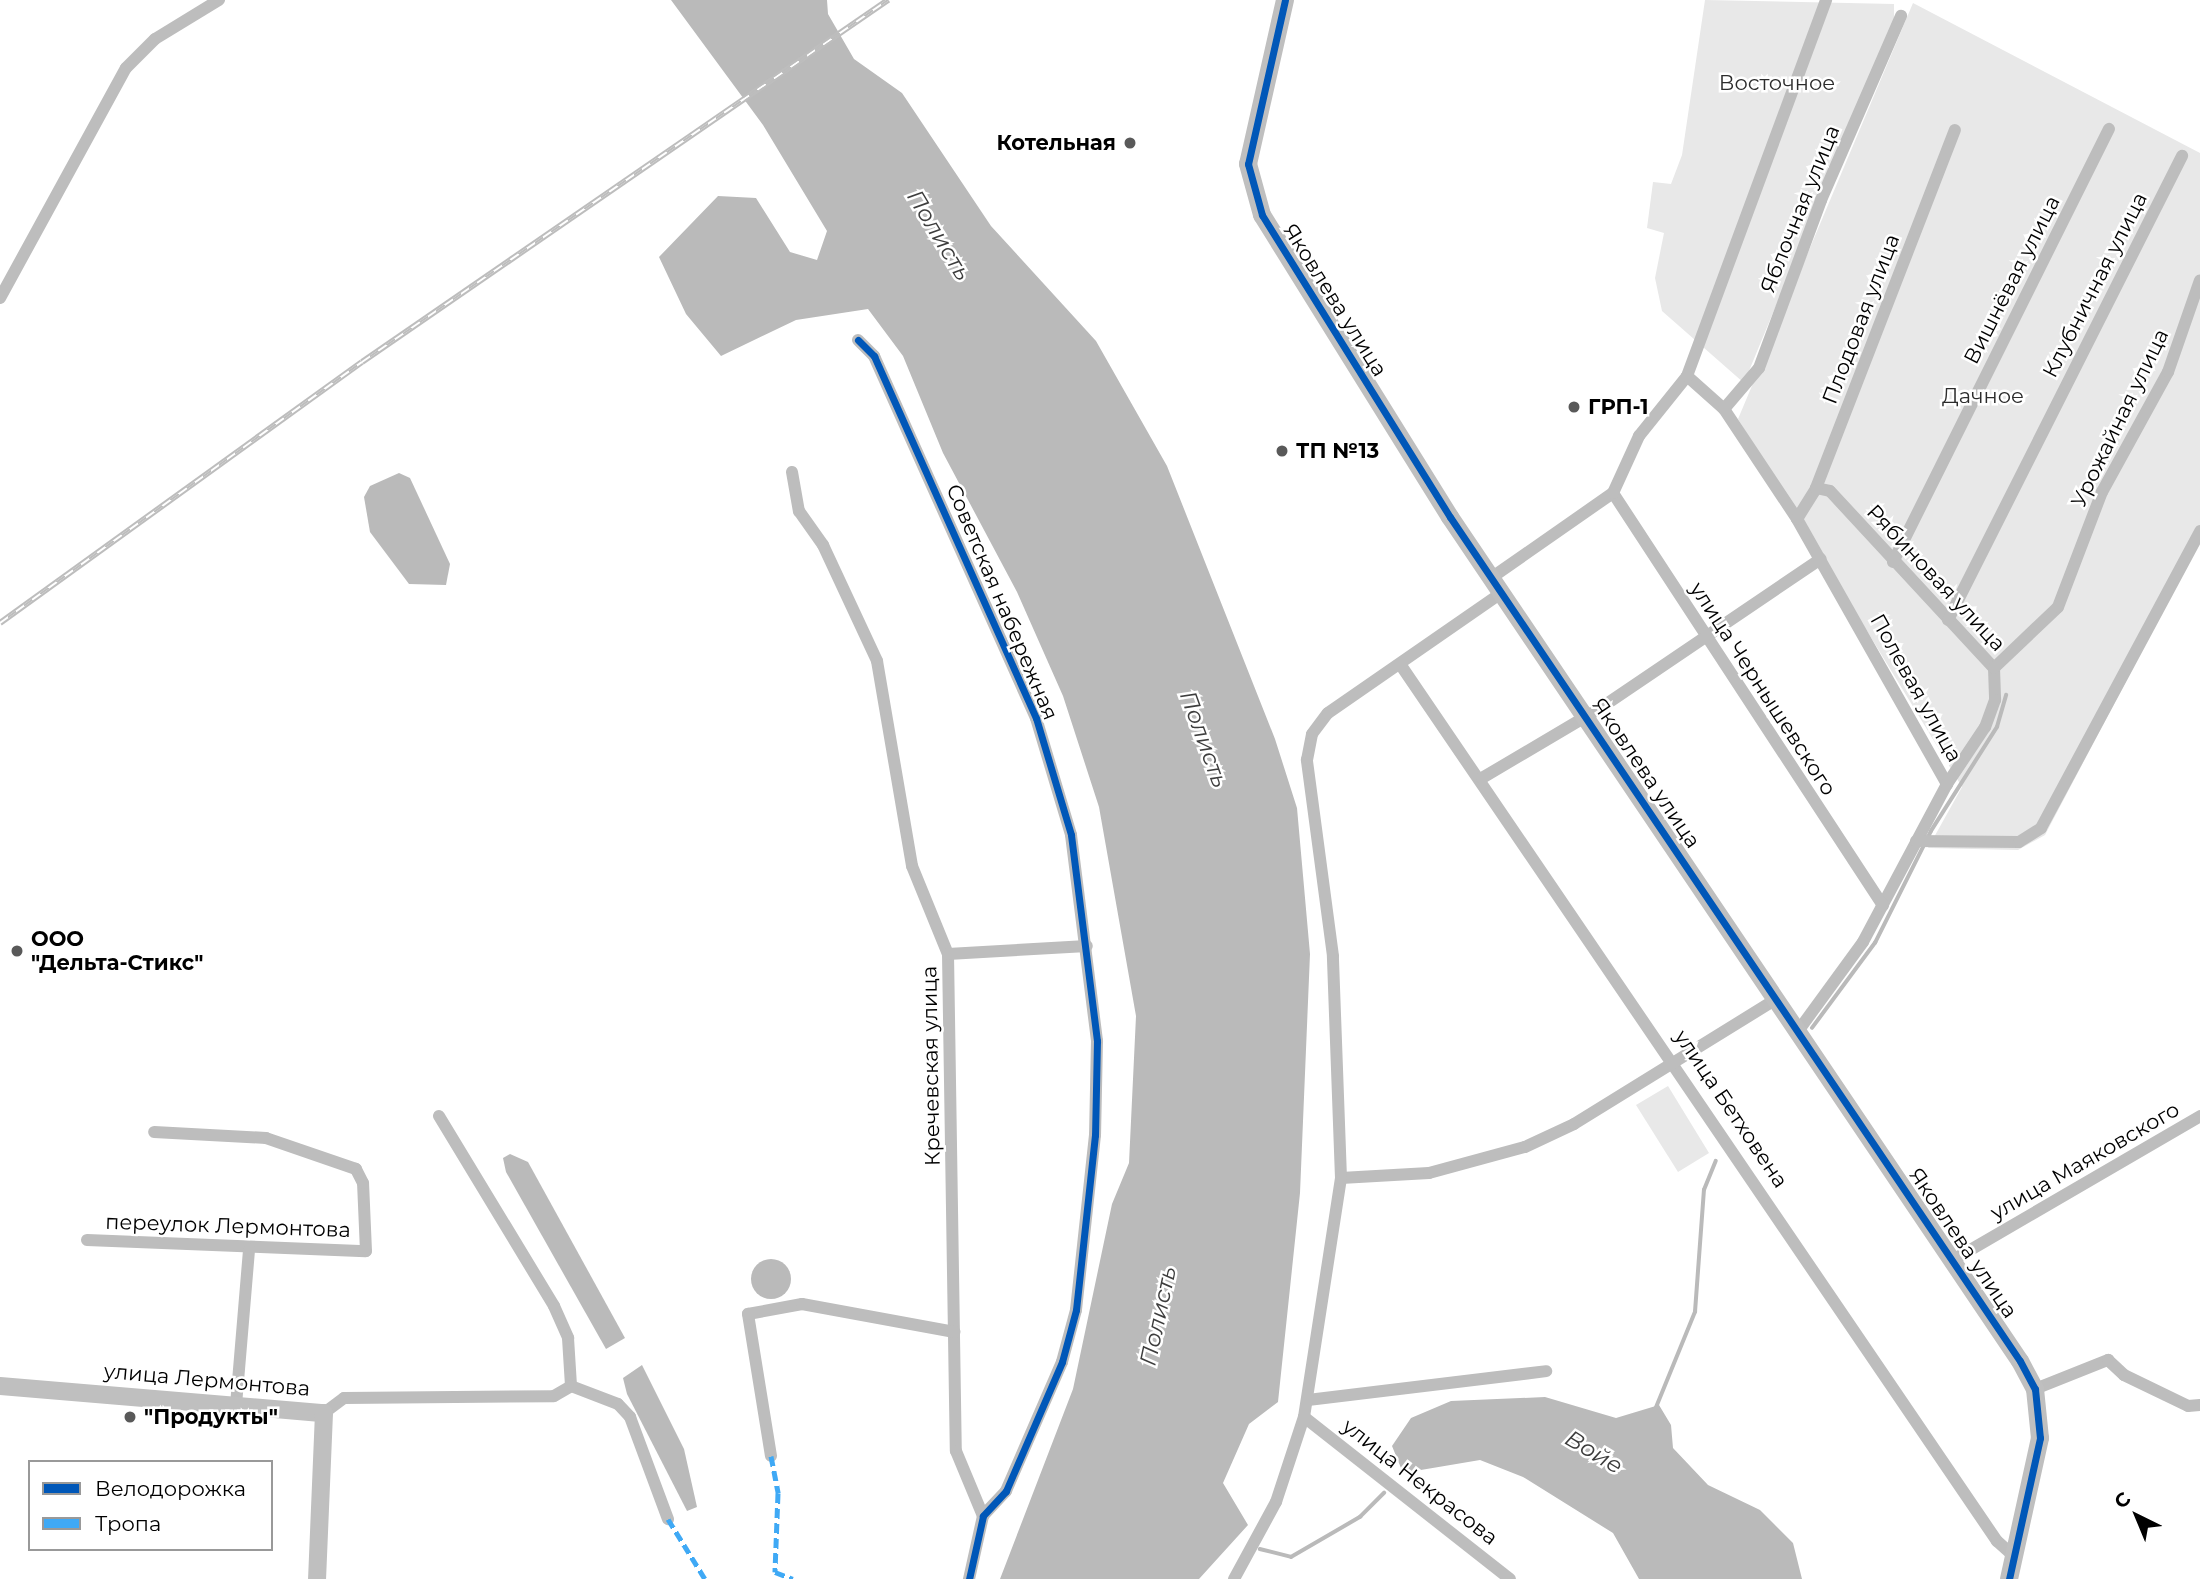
<!DOCTYPE html>
<html>
<head>
<meta charset="utf-8">
<style>
	body { margin:0 }
	#map { position:relative; width:2200px; height:1579px; overflow:hidden; background:#fff; font-family:Montserrat,sans-serif }
	div>[style] { position:absolute }
	.green>* { inset:0; background:#e8e8e8 }
	.water>* { inset:0; background:#bababa }
	.round { border-radius:50% }
	.stream>* { height:3.5px; margin:-1.75px; padding:0 1.75px; transform-origin:1.75px; border-radius:1.75px; background:#bababa }
	.street>* { height:12px; margin:-6px; padding:0 6px; transform-origin:6px; border-radius:6px; background:#bdbdbd }
	.secondary>* { height:18px; margin:-9px; padding:0 9px; transform-origin:9px; border-radius:9px; background:#bfbfbf }
	.rail>* { height:6px; margin-top:-3px; transform-origin:0; background:repeating-linear-gradient(90deg,#fff 0 10px,#bdbdbd 0 20px); box-sizing:border-box; border-block:2px solid #bdbdbd }
	.quiet>* { height:5px; margin-top:-2.5px; transform-origin:0; background:repeating-linear-gradient(90deg,#3fa9f5 0 10px,transparent 0 15px) }
	.cycleway>* { height:7px; margin:-3.5px; padding:0 3.5px; transform-origin:3.5px; border-radius:3.5px; background:#0057b8 }
	.dots>* { width:19px; height:19px; translate:-50% -50%; box-sizing:border-box; border:4px solid #fff; border-radius:50% }
	span { translate:-50% -50%; white-space:nowrap; text-align:center; line-height:1.15; -webkit-text-stroke:5px #fff; paint-order:stroke }
	.park-label { font-size:21px; color:#2c2c2c }
	.poi-label { font-size:21px; color:#000; font-weight:700 }
	.right { translate:-100% -50%; text-align:right }
	.left { translate:0 -50%; text-align:left }
	.street-label { font-size:21px; color:#000 }
	.water-label { font-size:23px; color:#3d3d3d; font-style:italic }
	.legend { position:absolute; left:28px; top:1460px; width:245px; height:91px; box-sizing:border-box; background:#fff; border:2px solid #999; margin:0; padding:9px 12px; list-style:none; font-size:21px; color:#000 }
	.legend li { display:flex; align-items:center; gap:14px; height:35px }
	.legend b { width:35px; border:2px solid #999 }
	.north { position:absolute; left:2102px; top:1481px; width:70px; height:70px; -webkit-text-stroke:5px #fff; paint-order:stroke; rotate:317deg; font-size:19px; font-weight:700; line-height:28px; text-align:center; color:#000 }
	.north::after { content:''; display:block; margin:auto; width:24px; height:32px; background:#000; clip-path:polygon(50% 0,100% 100%,50% 72%,0 100%) }
</style>
</head>
<body>
<div id="map">
	<div class="green">
		<div style="clip-path:polygon(1705px 0,1894px 4px,1894px 19px,1744px 383px,1662px 311px,1655px 278px,1664px 233px,1647px 228px,1653px 182px,1671px 184px,1682px 155px)"></div>
		<div style="clip-path:polygon(1913px 3px,2200px 153px,2200px 541px,2045px 835px,2018px 850px,1928px 848px,1962px 787px,1738px 419px)"></div>
		<div style="clip-path:polygon(1668px 1086px,1709px 1153px,1678px 1172px,1636px 1105px)"></div>
	</div>
	<div class="water">
		<div style="clip-path:polygon(671px 0,827px 0,828px 14px,854px 59px,902px 93px,991px 226px,1096px 341px,1167px 466px,1275px 739px,1297px 808px,1310px 954px,1300px 1193px,1278px 1402px,1249px 1424px,1223px 1483px,1248px 1525px,1199px 1579px,1000px 1579px,1073px 1389px,1112px 1204px,1129px 1163px,1136px 1016px,1099px 807px,1063px 696px,1017px 592px,943px 453px,903px 356px,868px 309px,796px 320px,721px 356px,686px 314px,659px 257px,718px 196px,756px 198px,790px 252px,817px 260px,827px 231px,763px 125px)"></div>
		<div style="clip-path:polygon(399px 473px,410px 478px,450px 564px,446px 585px,409px 584px,370px 532px,364px 497px,370px 486px)"></div>
		<div style="clip-path:polygon(510px 1154px,528px 1162px,625px 1338px,606px 1349px,506px 1172px,503px 1158px)"></div>
		<div class="round" style="left:751px;top:1259px;width:40px;height:40px"></div>
		<div style="clip-path:polygon(642px 1365px,684px 1449px,697px 1507px,687px 1511px,627px 1394px,623px 1378px)"></div>
		<div style="clip-path:polygon(1545px 1397px,1616px 1418px,1659px 1405px,1671px 1425px,1673px 1448px,1708px 1485px,1760px 1510px,1793px 1543px,1802px 1579px,1639px 1579px,1613px 1533px,1523px 1477px,1480px 1460px,1403px 1473px,1392px 1446px,1411px 1418px,1451px 1401px)"></div>
	</div>
	<div class="stream">
		<div style="left:1812px;top:1028px;width:106px;rotate:-53.5deg"></div>
		<div style="left:1875px;top:943px;width:125px;rotate:-63.4deg"></div>
		<div style="left:1931px;top:831px;width:123px;rotate:-57.6deg"></div>
		<div style="left:1997px;top:727px;width:33px;rotate:-74deg"></div>
		<div style="left:1655px;top:1410px;width:106px;rotate:-67.8deg"></div>
		<div style="left:1695px;top:1312px;width:122px;rotate:-85.8deg"></div>
		<div style="left:1704px;top:1190px;width:31px;rotate:-68deg"></div>
		<div style="left:1260px;top:1549px;width:32px;rotate:14deg"></div>
		<div style="left:1291px;top:1557px;width:80px;rotate:-30.1deg"></div>
		<div style="left:1360px;top:1517px;width:34px;rotate:-45deg"></div>
	</div>
	<div class="street">
		<div style="left:0;top:298px;width:262px;rotate:-61.3deg"></div>
		<div style="left:126px;top:68px;width:41px;rotate:-45deg"></div>
		<div style="left:155px;top:39px;width:75px;rotate:-31.4deg"></div>
		<div style="left:858px;top:340px;width:23px;rotate:45deg"></div>
		<div style="left:874px;top:356px;width:397px;rotate:65.9deg"></div>
		<div style="left:1036px;top:718px;width:122px;rotate:73.3deg"></div>
		<div style="left:1071px;top:835px;width:208px;rotate:82.8deg"></div>
		<div style="left:1097px;top:1041px;width:94px;rotate:91.2deg"></div>
		<div style="left:1095px;top:1135px;width:176px;rotate:96.2deg"></div>
		<div style="left:1076px;top:1310px;width:54px;rotate:105.1deg"></div>
		<div style="left:1062px;top:1362px;width:141px;rotate:113.5deg"></div>
		<div style="left:1006px;top:1491px;width:34px;rotate:133deg"></div>
		<div style="left:983px;top:1516px;width:65px;rotate:102.5deg"></div>
		<div style="left:1687px;top:376px;width:50px;rotate:41.7deg"></div>
		<div style="left:1724px;top:409px;width:132px;rotate:56.4deg"></div>
		<div style="left:1797px;top:519px;width:305px;rotate:60.5deg"></div>
		<div style="left:1947px;top:784px;width:179px;rotate:118deg"></div>
		<div style="left:1863px;top:942px;width:110px;rotate:126.1deg"></div>
		<div style="left:1724px;top:409px;width:54px;rotate:-49.5deg"></div>
		<div style="left:1759px;top:368px;width:179px;rotate:-69.7deg"></div>
		<div style="left:1821px;top:200px;width:201px;rotate:-66.5deg"></div>
		<div style="left:792px;top:472px;width:40px;rotate:80deg"></div>
		<div style="left:799px;top:511px;width:42px;rotate:54.8deg"></div>
		<div style="left:823px;top:545px;width:128px;rotate:65deg"></div>
		<div style="left:877px;top:661px;width:208px;rotate:80.3deg"></div>
		<div style="left:912px;top:866px;width:95px;rotate:67.8deg"></div>
		<div style="left:948px;top:954px;width:497px;rotate:89.1deg"></div>
		<div style="left:956px;top:1451px;width:70px;rotate:67.4deg"></div>
		<div style="left:1816px;top:488px;width:14px;rotate:12deg"></div>
		<div style="left:1830px;top:491px;width:241px;rotate:47.2deg"></div>
		<div style="left:1994px;top:668px;width:32px;rotate:88deg"></div>
		<div style="left:1995px;top:700px;width:29px;rotate:110deg"></div>
		<div style="left:1985px;top:727px;width:69px;rotate:123.7deg"></div>
		<div style="left:1613px;top:493px;width:493px;rotate:56.8deg"></div>
		<div style="left:1797px;top:519px;width:36px;rotate:-58deg"></div>
		<div style="left:1816px;top:488px;width:384px;rotate:-68.8deg"></div>
		<div style="left:1893px;top:562px;width:484px;rotate:-63.5deg"></div>
		<div style="left:1491px;top:578px;width:149px;rotate:-34.9deg"></div>
		<div style="left:1613px;top:493px;width:63px;rotate:-65.5deg"></div>
		<div style="left:1639px;top:436px;width:77px;rotate:-51.3deg"></div>
		<div style="left:1687px;top:376px;width:401px;rotate:-69.7deg"></div>
		<div style="left:1948px;top:620px;width:520px;rotate:-63.24deg"></div>
		<div style="left:1400px;top:664px;width:1061px;rotate:55.76deg"></div>
		<div style="left:1997px;top:1541px;width:24px;rotate:42deg"></div>
		<div style="left:1994px;top:668px;width:88px;rotate:-43.6deg"></div>
		<div style="left:2058px;top:607px;width:123px;rotate:-69.1deg"></div>
		<div style="left:2102px;top:492px;width:137px;rotate:-61.2deg"></div>
		<div style="left:2168px;top:372px;width:97px;rotate:-70.8deg"></div>
		<div style="left:1482px;top:778px;width:139px;rotate:-30.6deg"></div>
		<div style="left:1602px;top:707px;width:264px;rotate:-34.1deg"></div>
		<div style="left:1916px;top:841px;width:103px;rotate:0.6deg"></div>
		<div style="left:2019px;top:842px;width:26px;rotate:-32deg"></div>
		<div style="left:2041px;top:828px;width:337px;rotate:-61.8deg"></div>
		<div style="left:948px;top:954px;width:139px;rotate:-3.3deg"></div>
		<div style="left:439px;top:1116px;width:222px;rotate:58.8deg"></div>
		<div style="left:554px;top:1306px;width:35px;rotate:66deg"></div>
		<div style="left:568px;top:1338px;width:48px;rotate:86.4deg"></div>
		<div style="left:1341px;top:1178px;width:88px;rotate:-3.3deg"></div>
		<div style="left:1429px;top:1173px;width:99px;rotate:-15.2deg"></div>
		<div style="left:1525px;top:1147px;width:54px;rotate:-25.1deg"></div>
		<div style="left:1574px;top:1124px;width:238px;rotate:-31.7deg"></div>
		<div style="left:87px;top:1240px;width:279px;rotate:2.3deg"></div>
		<div style="left:366px;top:1251px;width:68px;rotate:-92.5deg"></div>
		<div style="left:363px;top:1183px;width:16px;rotate:-117deg"></div>
		<div style="left:356px;top:1169px;width:95px;rotate:-161deg"></div>
		<div style="left:266px;top:1138px;width:112px;rotate:-176.9deg"></div>
		<div style="left:1953px;top:1260px;width:286px;rotate:-30.2deg"></div>
		<div style="left:571px;top:1386px;width:50px;rotate:21deg"></div>
		<div style="left:618px;top:1404px;width:18px;rotate:47deg"></div>
		<div style="left:630px;top:1417px;width:109px;rotate:69.6deg"></div>
		<div style="left:2035px;top:1389px;width:79px;rotate:-21.7deg"></div>
		<div style="left:2108px;top:1360px;width:22px;rotate:43deg"></div>
		<div style="left:2124px;top:1375px;width:71px;rotate:25.8deg"></div>
		<div style="left:2188px;top:1406px;width:12px;rotate:-5deg"></div>
		<div style="left:1308px;top:1400px;width:240px;rotate:-6.9deg"></div>
		<div style="left:236px;top:1405px;width:156px;rotate:-85.2deg"></div>
		<div style="left:324px;top:1413px;width:25px;rotate:-37deg"></div>
		<div style="left:344px;top:1398px;width:210px;rotate:-0.5deg"></div>
		<div style="left:554px;top:1396px;width:20px;rotate:-30deg"></div>
		<div style="left:1304px;top:1417px;width:262px;rotate:38.2deg"></div>
		<div style="left:771px;top:1456px;width:144px;rotate:-99.2deg"></div>
		<div style="left:748px;top:1314px;width:55px;rotate:-10.5deg"></div>
		<div style="left:802px;top:1304px;width:155px;rotate:10.4deg"></div>
		<div style="left:1234px;top:1579px;width:88px;rotate:-61.4deg"></div>
		<div style="left:1276px;top:1502px;width:89px;rotate:-71.8deg"></div>
		<div style="left:1304px;top:1417px;width:242px;rotate:-81.2deg"></div>
		<div style="left:1341px;top:1178px;width:222px;rotate:-92.1deg"></div>
		<div style="left:1333px;top:956px;width:198px;rotate:-97.6deg"></div>
		<div style="left:1307px;top:760px;width:26px;rotate:-79deg"></div>
		<div style="left:1312px;top:734px;width:26px;rotate:-53deg"></div>
		<div style="left:1328px;top:713px;width:211px;rotate:-34.7deg"></div>
	</div>
	<div class="secondary">
		<div style="left:1285px;top:0;width:168px;rotate:102.7deg"></div>
		<div style="left:1248px;top:164px;width:53px;rotate:74.6deg"></div>
		<div style="left:1262px;top:215px;width:356px;rotate:58.1deg"></div>
		<div style="left:1450px;top:517px;width:1018px;rotate:55.97deg"></div>
		<div style="left:2020px;top:1361px;width:32px;rotate:62deg"></div>
		<div style="left:2035px;top:1389px;width:49px;rotate:84.2deg"></div>
		<div style="left:2040px;top:1438px;width:144px;rotate:102.4deg"></div>
		<div style="left:0;top:1386px;width:325px;rotate:4.8deg"></div>
		<div style="left:324px;top:1413px;width:166px;rotate:92.4deg"></div>
	</div>
	<div class="rail">
		<div style="left:0;top:623px;width:446px;rotate:-35.8deg"></div>
		<div style="left:362px;top:362px;width:639px;rotate:-34.54deg"></div>
	</div>
	<div class="quiet">
		<div style="left:771px;top:1456px;width:38px;rotate:79deg"></div>
		<div style="left:778px;top:1493px;width:79px;rotate:92.2deg"></div>
		<div style="left:775px;top:1572px;width:19px;rotate:21deg"></div>
		<div style="left:668px;top:1519px;width:70px;rotate:58.3deg"></div>
	</div>
	<div class="cycleway">
		<div style="left:1285px;top:0;width:168px;rotate:102.7deg"></div>
		<div style="left:1248px;top:164px;width:53px;rotate:74.6deg"></div>
		<div style="left:1262px;top:215px;width:356px;rotate:58.1deg"></div>
		<div style="left:1450px;top:517px;width:1018px;rotate:55.97deg"></div>
		<div style="left:2020px;top:1361px;width:32px;rotate:62deg"></div>
		<div style="left:2035px;top:1389px;width:49px;rotate:84.2deg"></div>
		<div style="left:2040px;top:1438px;width:144px;rotate:102.4deg"></div>
		<div style="left:858px;top:340px;width:23px;rotate:45deg"></div>
		<div style="left:874px;top:356px;width:397px;rotate:65.9deg"></div>
		<div style="left:1036px;top:718px;width:122px;rotate:73.3deg"></div>
		<div style="left:1071px;top:835px;width:208px;rotate:82.8deg"></div>
		<div style="left:1097px;top:1041px;width:94px;rotate:91.2deg"></div>
		<div style="left:1095px;top:1135px;width:176px;rotate:96.2deg"></div>
		<div style="left:1076px;top:1310px;width:54px;rotate:105.1deg"></div>
		<div style="left:1062px;top:1362px;width:141px;rotate:113.5deg"></div>
		<div style="left:1006px;top:1491px;width:34px;rotate:133deg"></div>
		<div style="left:983px;top:1516px;width:65px;rotate:102.5deg"></div>
	</div>
	<div class="dots">
		<div style="left:1130px;top:143px;background:#595959"></div>
		<div style="left:1574px;top:407px;background:#595959"></div>
		<div style="left:1282px;top:451px;background:#595959"></div>
		<div style="left:17px;top:951px;background:#595959"></div>
		<div style="left:130px;top:1417px;background:#595959"></div>
	</div>
	<div class="park-label">
		<span style="left:1777px;top:83px">Восточное</span>
		<span style="left:1983px;top:396px">Дачное</span>
	</div>
	<div class="poi-label">
		<span class="right" style="left:1116px;top:143px">Котельная</span>
		<span class="left" style="left:1588px;top:407px">ГРП-1</span>
		<span class="left" style="left:1296px;top:451px">ТП №13</span>
		<span class="left" style="left:31px;top:951px">ООО<br>"Дельта-Стикс"</span>
		<span class="left" style="left:144px;top:1417px">"Продукты"</span>
	</div>
	<div class="street-label">
		<span style="left:1800px;top:209px;rotate:-68deg">Яблочная улица</span>
		<span style="left:2012px;top:280px;rotate:-63deg">Вишнёвая улица</span>
		<span style="left:2095px;top:285px;rotate:-63deg">Клубничная улица</span>
		<span style="left:1335px;top:300px;rotate:58deg">Яковлева улица</span>
		<span style="left:1861px;top:319px;rotate:-69deg">Плодовая улица</span>
		<span style="left:2120px;top:418px;rotate:-64deg">Урожайная улица</span>
		<span style="left:1936px;top:578px;rotate:47deg">Рябиновая улица</span>
		<span style="left:1002px;top:602px;rotate:67deg">Советская набережная</span>
		<span style="left:1916px;top:688px;rotate:61deg">Полевая улица</span>
		<span style="left:1763px;top:689px;rotate:57deg">улица Чернышевского</span>
		<span style="left:1646px;top:773px;rotate:56deg">Яковлева улица</span>
		<span style="left:931px;top:1066px;rotate:-91deg">Кречевская улица</span>
		<span style="left:1731px;top:1109px;rotate:56deg">улица Бетховена</span>
		<span style="left:2085px;top:1161px;rotate:-30deg">улица Маяковского</span>
		<span style="left:228px;top:1226px;rotate:2deg">переулок Лермонтова</span>
		<span style="left:1963px;top:1243px;rotate:56deg">Яковлева улица</span>
		<span style="left:207px;top:1380px;rotate:5deg">улица Лермонтова</span>
		<span style="left:1420px;top:1482px;rotate:38deg">улица Некрасова</span>
	</div>
	<div class="water-label">
		<span style="left:939px;top:235px;rotate:59deg">Полисть</span>
		<span style="left:1204px;top:739px;rotate:70deg">Полисть</span>
		<span style="left:1158px;top:1316px;rotate:-78deg">Полисть</span>
		<span style="left:1594px;top:1452px;rotate:31deg">Войе</span>
	</div>
	<ul class="legend">
	<li><b style="height:9px;background:#0057b8"></b>Велодорожка</li>
	<li><b style="height:9px;background:#3fa9f5"></b>Тропа</li>
	</ul>
	<div class="north">С</div>
</div>
</body>
</html>
